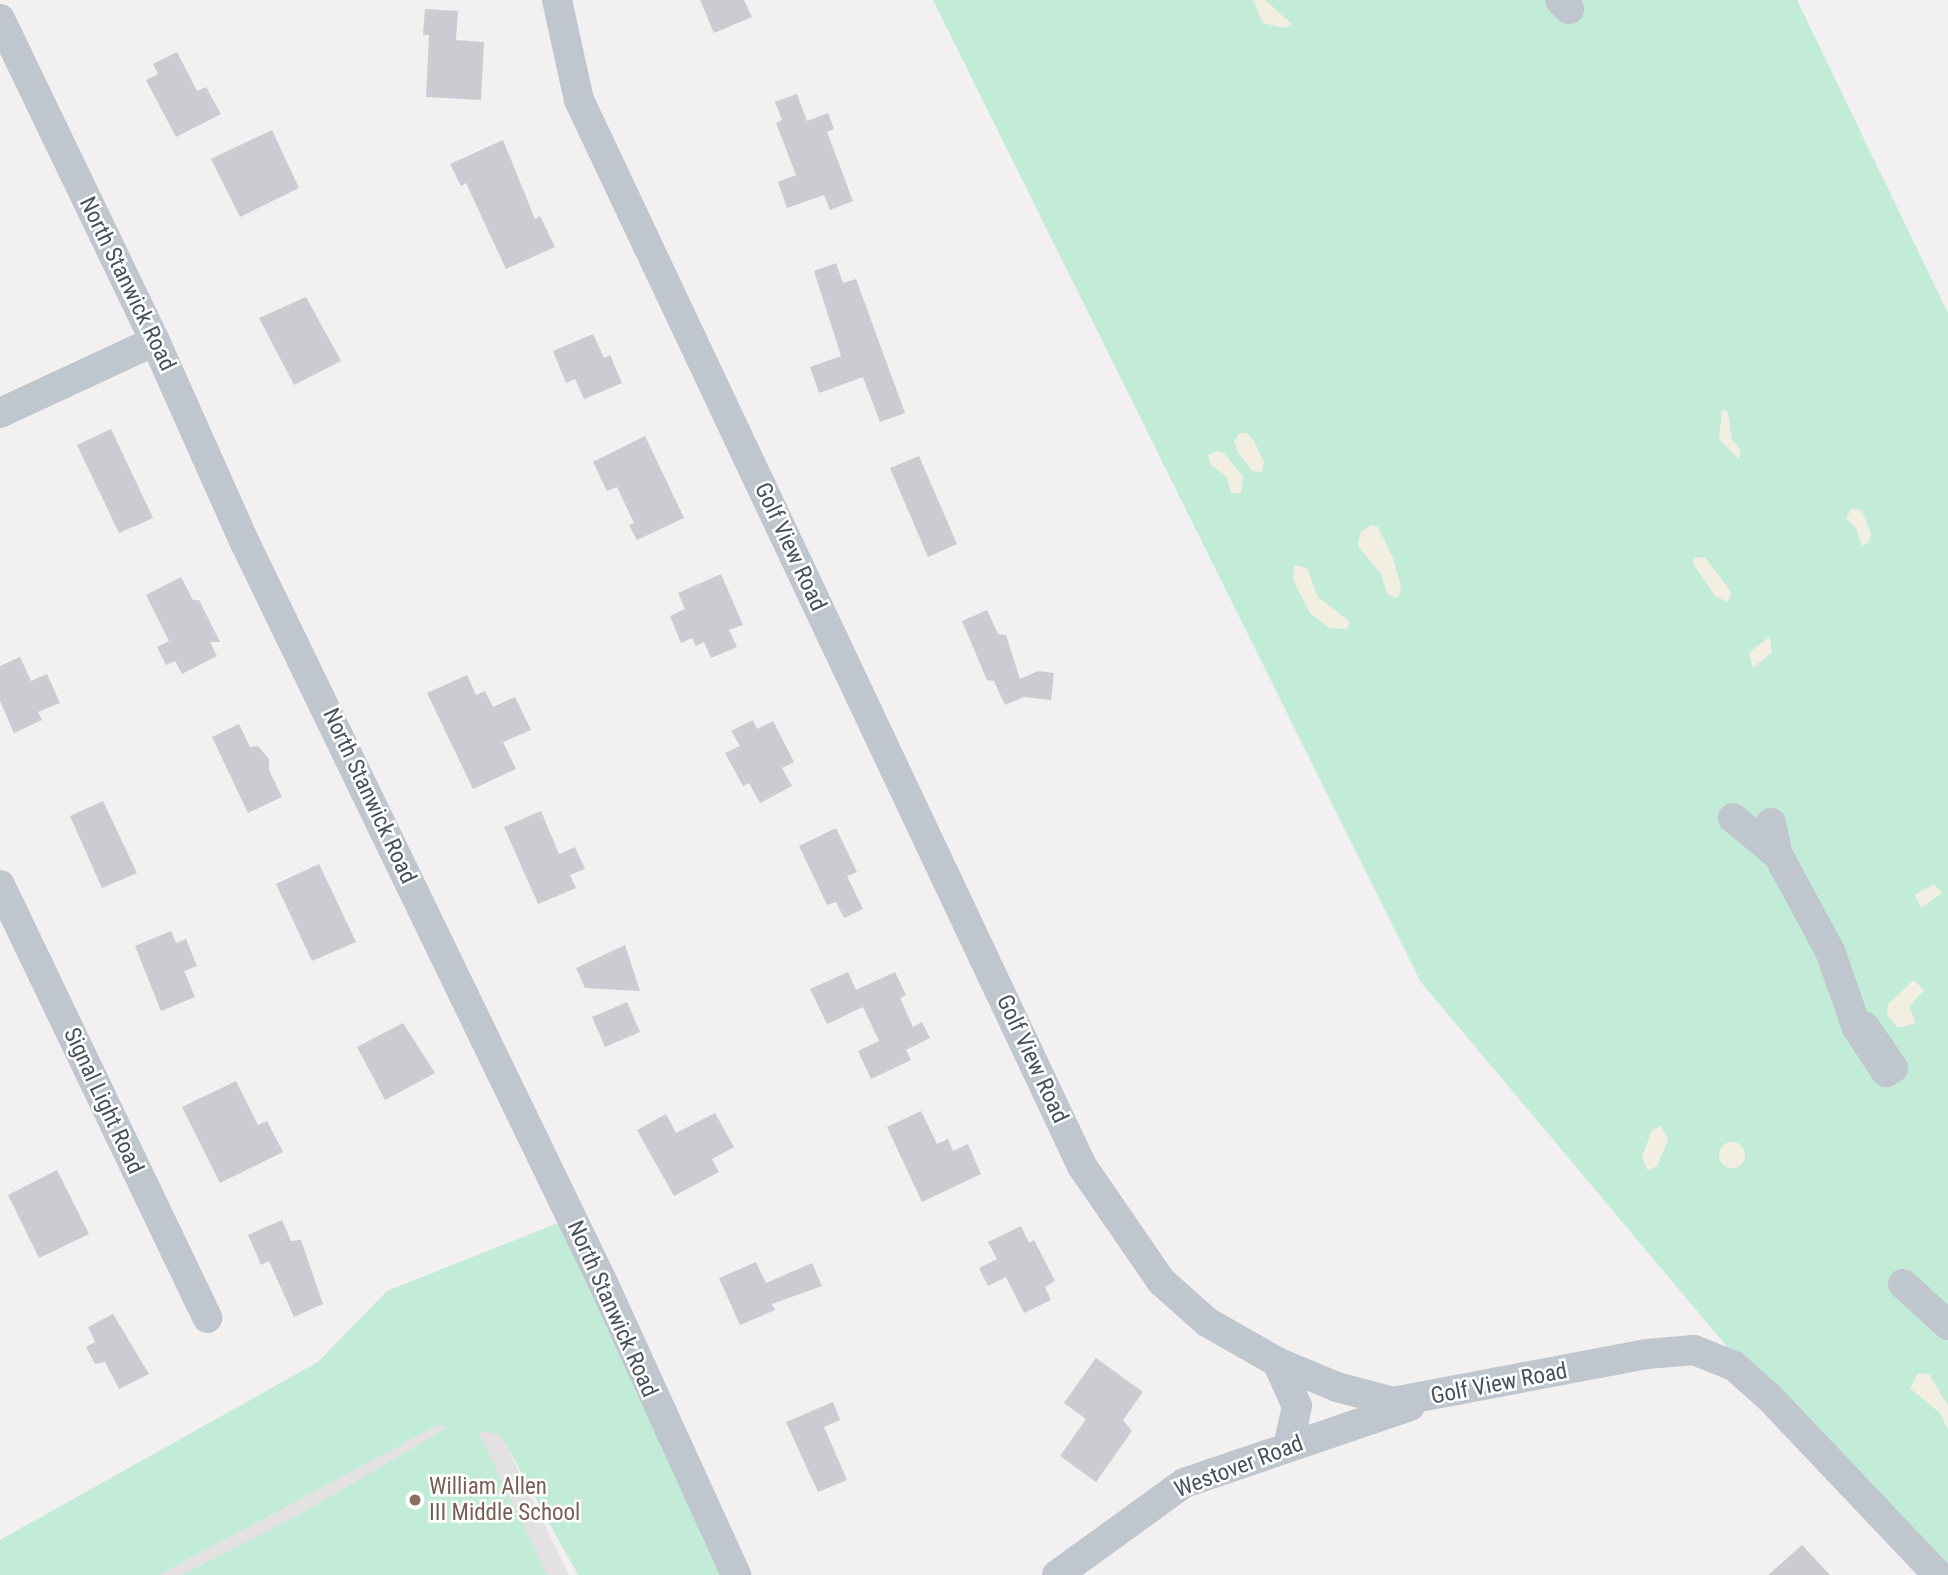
<!DOCTYPE html>
<html>
<head>
<meta charset="utf-8">
<style>
	body { margin:0 }
	#map { position:relative; width:1948px; height:1575px; overflow:hidden; background:#f2f0f0; font-family:"Roboto Condensed",sans-serif }
	div>[style] { position:absolute }
	.education>* { inset:0; background:#e3e1e1 }
	.green>* { inset:0; background:#c2ecd7 }
	.sand>* { inset:0; background:#f2efe2 }
	.round { border-radius:50% }
	.building>* { inset:0; background:#caccd2 }
	.minor>* { height:30px; margin:-15px; padding:0 15px; transform-origin:15px; border-radius:15px; background:#bfc6ce }
	.dots>* { width:19px; height:19px; translate:-50% -50%; box-sizing:border-box; border:4px solid #fff; border-radius:50% }
	span { translate:-50% -50%; white-space:nowrap; text-align:center; line-height:1.15; -webkit-text-stroke:5px #fff; paint-order:stroke }
	.street-label { font-size:23px; color:#49515c }
	.education-label { font-size:23px; color:#785e54 }
	.left { translate:0 -50%; text-align:left }
</style>
</head>
<body>
<div id="map">
	<div class="education">
		<div style="clip-path:polygon(484px 1400px,569px 1575px,159px 1575px)"></div>
	</div>
	<div class="green">
		<div style="clip-path:polygon(933px 0,1797px 0,1948px 313px,1948px 1575px,1770px 1398px,1420px 981px)"></div>
		<div style="clip-path:polygon(563px 1221px,729px 1575px,578px 1575px,500px 1434px,478px 1431px,547px 1575px,182px 1575px,297px 1516px,449px 1427px,438px 1425px,159px 1575px,0 1575px,0 1540px,318px 1362px,387px 1291px)"></div>
	</div>
	<div class="sand">
		<div style="clip-path:polygon(1253px 0,1265px 0,1292px 24px,1284px 28px,1263px 23px)"></div>
		<div style="clip-path:polygon(1722px 410px,1728px 412px,1732px 440px,1741px 450px,1739px 459px,1719px 439px)"></div>
		<div style="clip-path:polygon(1240px 433px,1247px 433px,1254px 441px,1264px 462px,1262px 472px,1252px 471px,1238px 452px,1234px 441px)"></div>
		<div style="clip-path:polygon(1217px 451px,1224px 453px,1243px 477px,1241px 493px,1231px 493px,1227px 477px,1210px 464px,1208px 455px)"></div>
		<div style="clip-path:polygon(1852px 508px,1862px 511px,1871px 533px,1869px 542px,1862px 546px,1856px 528px,1846px 518px)"></div>
		<div style="clip-path:polygon(1371px 525px,1378px 527px,1393px 558px,1401px 587px,1398px 598px,1387px 594px,1381px 574px,1358px 546px,1360px 533px)"></div>
		<div style="clip-path:polygon(1705px 557px,1731px 592px,1728px 602px,1715px 596px,1693px 563px,1694px 558px)"></div>
		<div style="clip-path:polygon(1294px 565px,1307px 568px,1318px 597px,1349px 621px,1348px 629px,1329px 628px,1310px 613px,1293px 580px)"></div>
		<div style="clip-path:polygon(1770px 636px,1772px 652px,1753px 668px,1749px 653px)"></div>
		<div style="clip-path:polygon(1934px 884px,1942px 893px,1921px 908px,1915px 895px)"></div>
		<div style="clip-path:polygon(1914px 980px,1924px 990px,1909px 1007px,1916px 1023px,1898px 1028px,1887px 1015px,1888px 1004px)"></div>
		<div style="clip-path:polygon(1661px 1126px,1668px 1140px,1657px 1166px,1648px 1171px,1642px 1157px,1652px 1130px)"></div>
		<div class="round" style="left:1719px;top:1142px;width:26px;height:26px"></div>
		<div style="clip-path:polygon(1918px 1373px,1929px 1374px,1948px 1406px,1948px 1430px,1940px 1413px,1910px 1388px)"></div>
	</div>
	<div class="building">
		<div style="clip-path:polygon(700px 0,744px 0,752px 17px,714px 33px)"></div>
		<div style="clip-path:polygon(425px 9px,458px 11px,456px 40px,484px 42px,481px 100px,426px 97px,429px 35px,423px 35px)"></div>
		<div style="clip-path:polygon(177px 52px,197px 91px,206px 87px,221px 114px,176px 137px,146px 80px,158px 74px,153px 64px)"></div>
		<div style="clip-path:polygon(797px 94px,807px 121px,828px 113px,834px 129px,827px 132px,853px 201px,830px 210px,824px 195px,787px 208px,778px 182px,796px 175px,776px 123px,782px 120px,775px 102px)"></div>
		<div style="clip-path:polygon(272px 130px,299px 188px,240px 217px,211px 159px)"></div>
		<div style="clip-path:polygon(503px 140px,535px 219px,540px 216px,555px 247px,506px 269px,466px 183px,461px 186px,450px 164px)"></div>
		<div style="clip-path:polygon(836px 263px,843px 283px,856px 279px,905px 413px,880px 422px,863px 377px,819px 393px,810px 367px,841px 356px,814px 271px)"></div>
		<div style="clip-path:polygon(306px 297px,341px 361px,294px 385px,259px 318px)"></div>
		<div style="clip-path:polygon(593px 334px,604px 358px,610px 355px,622px 383px,584px 399px,575px 379px,566px 383px,553px 351px)"></div>
		<div style="clip-path:polygon(111px 429px,153px 518px,119px 533px,77px 445px)"></div>
		<div style="clip-path:polygon(645px 436px,684px 518px,637px 540px,629px 525px,634px 523px,617px 487px,607px 491px,593px 462px)"></div>
		<div style="clip-path:polygon(919px 456px,957px 544px,928px 557px,890px 468px)"></div>
		<div style="clip-path:polygon(721px 574px,743px 625px,729px 630px,737px 647px,711px 658px,704px 642px,696px 646px,692px 638px,681px 643px,670px 616px,685px 609px,678px 593px)"></div>
		<div style="clip-path:polygon(181px 577px,193px 600px,199px 600px,220px 642px,210px 642px,217px 656px,182px 674px,175px 661px,166px 665px,157px 647px,169px 641px,146px 595px)"></div>
		<div style="clip-path:polygon(987px 610px,998px 634px,1006px 635px,1020px 679px,1038px 671px,1054px 673px,1051px 700px,1024px 697px,1005px 705px,994px 681px,987px 680px,962px 621px)"></div>
		<div style="clip-path:polygon(20px 657px,31px 681px,47px 674px,60px 703px,38px 712px,42px 720px,14px 733px,0 701px,0 666px)"></div>
		<div style="clip-path:polygon(467px 675px,476px 695px,485px 691px,493px 707px,515px 697px,531px 730px,503px 742px,516px 769px,473px 789px,427px 693px)"></div>
		<div style="clip-path:polygon(753px 720px,757px 729px,773px 721px,794px 762px,782px 768px,792px 786px,760px 803px,749px 783px,743px 786px,725px 753px,740px 746px,731px 731px)"></div>
		<div style="clip-path:polygon(239px 724px,250px 747px,258px 746px,269px 759px,269px 770px,282px 797px,248px 813px,212px 737px)"></div>
		<div style="clip-path:polygon(103px 801px,137px 873px,102px 888px,70px 816px)"></div>
		<div style="clip-path:polygon(541px 811px,559px 854px,575px 847px,585px 869px,570px 875px,576px 888px,538px 904px,504px 827px)"></div>
		<div style="clip-path:polygon(836px 828px,857px 872px,847px 876px,863px 909px,844px 918px,836px 902px,827px 905px,799px 846px)"></div>
		<div style="clip-path:polygon(319px 864px,356px 942px,312px 961px,276px 884px)"></div>
		<div style="clip-path:polygon(171px 931px,176px 943px,186px 939px,197px 966px,184px 971px,195px 997px,161px 1011px,135px 946px)"></div>
		<div style="clip-path:polygon(625px 945px,640px 991px,585px 988px,576px 968px)"></div>
		<div style="clip-path:polygon(848px 972px,856px 990px,895px 972px,906px 995px,900px 998px,913px 1027px,922px 1022px,930px 1038px,906px 1050px,911px 1060px,871px 1079px,858px 1051px,879px 1041px,863px 1007px,827px 1024px,810px 989px)"></div>
		<div style="clip-path:polygon(627px 1002px,640px 1032px,605px 1047px,592px 1017px)"></div>
		<div style="clip-path:polygon(403px 1023px,435px 1073px,385px 1100px,357px 1047px)"></div>
		<div style="clip-path:polygon(236px 1081px,258px 1125px,267px 1121px,283px 1152px,220px 1183px,182px 1107px)"></div>
		<div style="clip-path:polygon(921px 1111px,937px 1144px,948px 1139px,953px 1151px,968px 1144px,981px 1174px,922px 1202px,887px 1127px)"></div>
		<div style="clip-path:polygon(715px 1113px,734px 1147px,712px 1159px,719px 1172px,674px 1196px,637px 1130px,666px 1114px,676px 1133px)"></div>
		<div style="clip-path:polygon(57px 1170px,89px 1234px,39px 1258px,8px 1195px)"></div>
		<div style="clip-path:polygon(282px 1220px,291px 1241px,301px 1240px,323px 1304px,294px 1317px,269px 1261px,261px 1265px,248px 1235px)"></div>
		<div style="clip-path:polygon(1021px 1226px,1029px 1243px,1034px 1240px,1055px 1281px,1045px 1287px,1051px 1300px,1024px 1313px,1006px 1277px,988px 1286px,979px 1268px,997px 1259px,988px 1242px)"></div>
		<div style="clip-path:polygon(756px 1262px,766px 1283px,812px 1263px,822px 1286px,772px 1304px,775px 1310px,740px 1325px,719px 1278px)"></div>
		<div style="clip-path:polygon(113px 1314px,149px 1374px,119px 1389px,105px 1362px,95px 1364px,86px 1347px,95px 1342px,88px 1327px)"></div>
		<div style="clip-path:polygon(1096px 1358px,1143px 1392px,1123px 1420px,1132px 1431px,1096px 1482px,1060px 1456px,1086px 1419px,1064px 1403px)"></div>
		<div style="clip-path:polygon(833px 1402px,840px 1420px,824px 1427px,847px 1480px,818px 1492px,786px 1422px)"></div>
		<div style="clip-path:polygon(1802px 1545px,1830px 1575px,1768px 1575px)"></div>
	</div>
	<div class="minor">
		<div style="left:557px;top:0;width:102px;rotate:77.6deg"></div>
		<div style="left:579px;top:100px;width:1179px;rotate:64.74deg"></div>
		<div style="left:1082px;top:1166px;width:140px;rotate:55.5deg"></div>
		<div style="left:1161px;top:1281px;width:62px;rotate:41.7deg"></div>
		<div style="left:1207px;top:1322px;width:81px;rotate:29.7deg"></div>
		<div style="left:1277px;top:1362px;width:65px;rotate:22.6deg"></div>
		<div style="left:1337px;top:1387px;width:58px;rotate:15deg"></div>
		<div style="left:1393px;top:1402px;width:258px;rotate:-10.7deg"></div>
		<div style="left:1647px;top:1354px;width:47px;rotate:-4.9deg"></div>
		<div style="left:1694px;top:1350px;width:43px;rotate:21.8deg"></div>
		<div style="left:1734px;top:1366px;width:48px;rotate:41.6deg"></div>
		<div style="left:1770px;top:1398px;width:244px;rotate:46.5deg"></div>
		<div style="left:1560px;top:0;width:13px;rotate:45deg"></div>
		<div style="left:0;top:19px;width:357px;rotate:64.3deg"></div>
		<div style="left:155px;top:341px;width:223px;rotate:66deg"></div>
		<div style="left:246px;top:545px;width:822px;rotate:64.18deg"></div>
		<div style="left:604px;top:1285px;width:319px;rotate:65.5deg"></div>
		<div style="left:0;top:413px;width:171px;rotate:-24.9deg"></div>
		<div style="left:1733px;top:818px;width:58px;rotate:39.4deg"></div>
		<div style="left:1771px;top:823px;width:33px;rotate:78deg"></div>
		<div style="left:1778px;top:855px;width:109px;rotate:61.6deg"></div>
		<div style="left:1830px;top:951px;width:82px;rotate:70.7deg"></div>
		<div style="left:1857px;top:1028px;width:53px;rotate:56.6deg"></div>
		<div style="left:1886px;top:1072px;width:8px;rotate:-30deg"></div>
		<div style="left:1893px;top:1068px;width:50px;rotate:-124.3deg"></div>
		<div style="left:0;top:885px;width:480px;rotate:64.4deg"></div>
		<div style="left:1903px;top:1284px;width:61px;rotate:42.3deg"></div>
		<div style="left:1277px;top:1362px;width:48px;rotate:65.6deg"></div>
		<div style="left:1297px;top:1406px;width:42px;rotate:102.4deg"></div>
		<div style="left:1057px;top:1575px;width:157px;rotate:-35.9deg"></div>
		<div style="left:1184px;top:1483px;width:239px;rotate:-18.8deg"></div>
	</div>
	<div class="dots">
		<div style="left:415px;top:1500px;background:#8d6e63"></div>
	</div>
	<div class="street-label">
		<span style="left:127px;top:284px;rotate:64deg">North Stanwick Road</span>
		<span style="left:790px;top:547px;rotate:65deg">Golf View Road</span>
		<span style="left:369px;top:796px;rotate:65deg">North Stanwick Road</span>
		<span style="left:1032px;top:1059px;rotate:65deg">Golf View Road</span>
		<span style="left:103px;top:1101px;rotate:65deg">Signal Light Road</span>
		<span style="left:612px;top:1309px;rotate:66deg">North Stanwick Road</span>
		<span style="left:1499px;top:1384px;rotate:-11deg">Golf View Road</span>
		<span style="left:1239px;top:1467px;rotate:-21deg">Westover Road</span>
	</div>
	<div class="education-label">
		<span class="left" style="left:429px;top:1500px">William Allen<br>III Middle School</span>
	</div>
</div>
</body>
</html>
